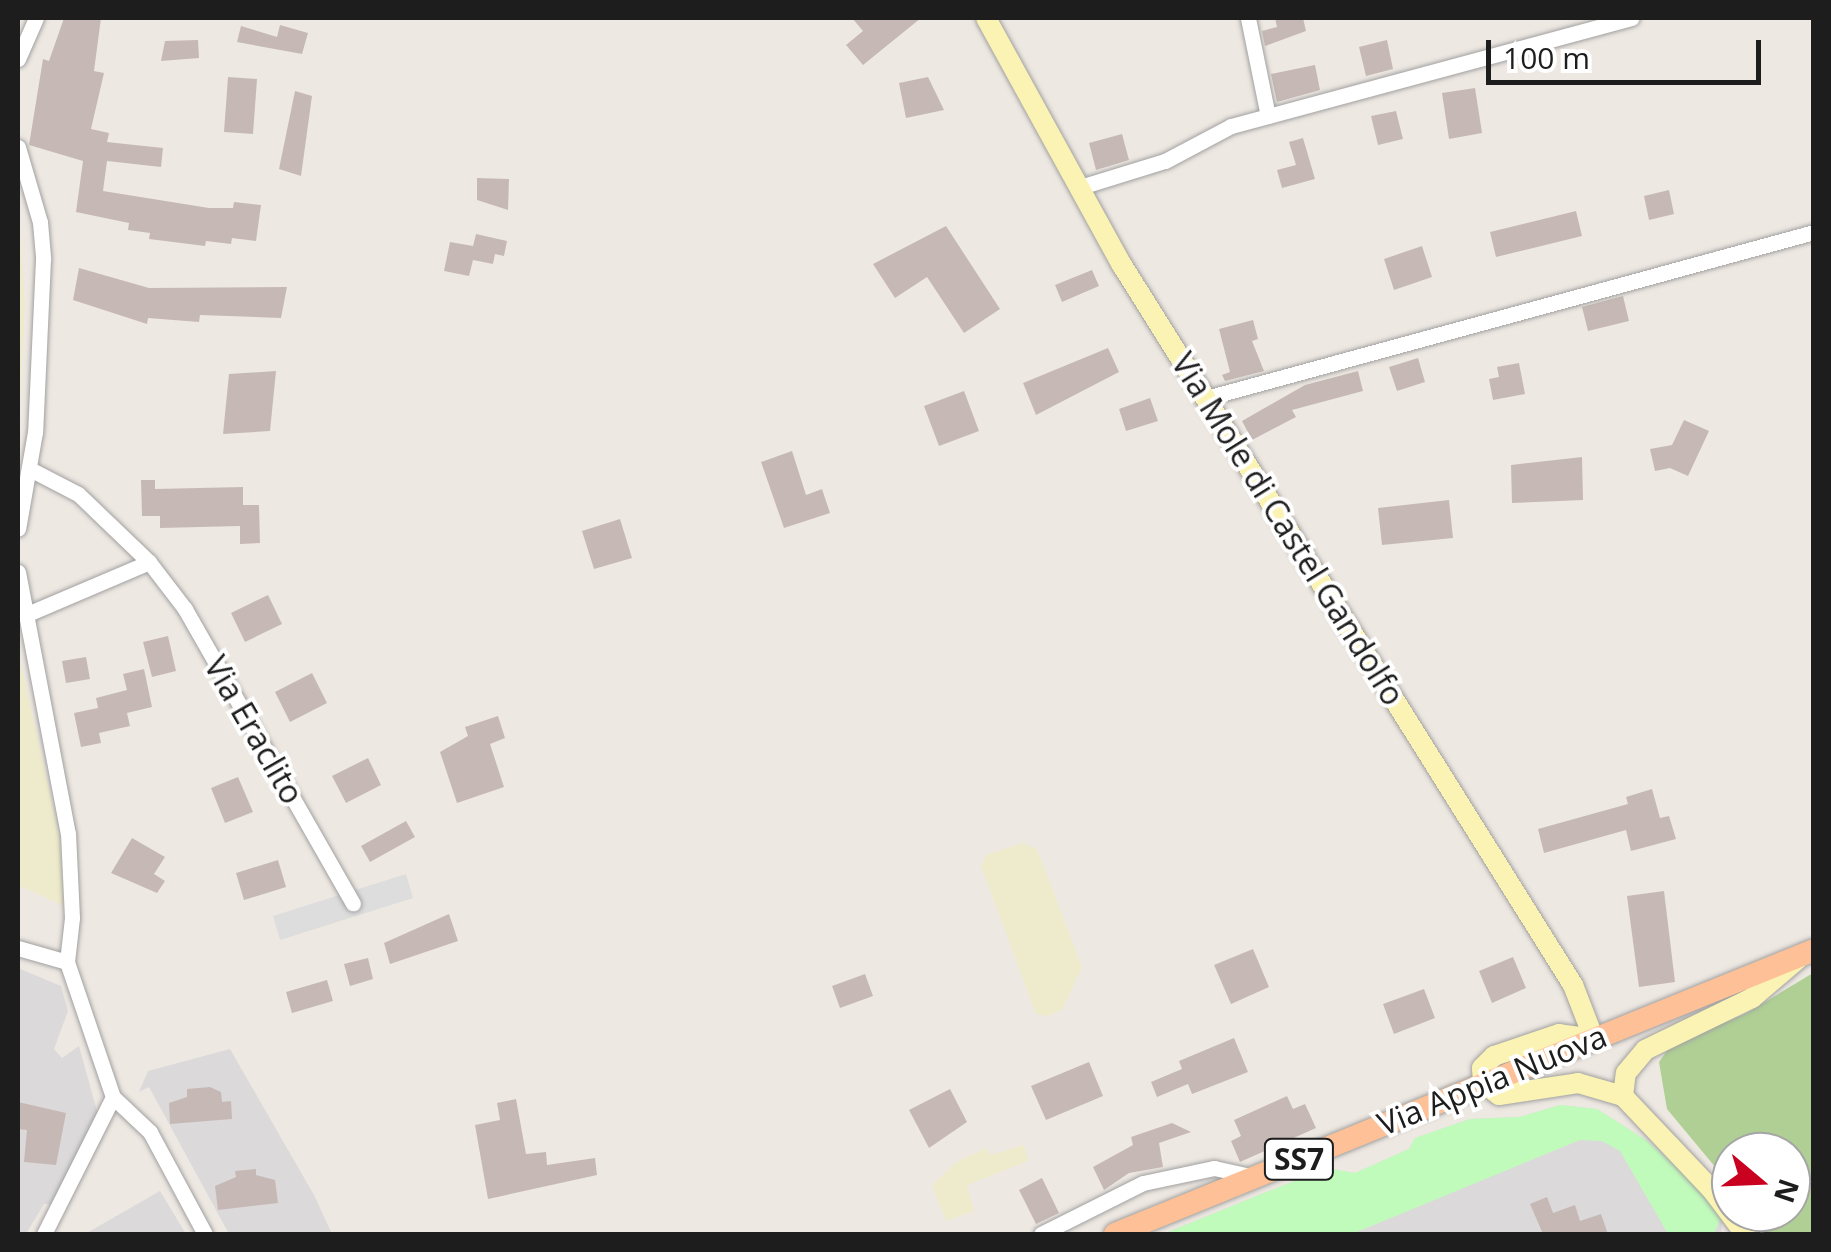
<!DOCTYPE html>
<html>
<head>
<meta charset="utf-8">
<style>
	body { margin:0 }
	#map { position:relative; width:1831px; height:1252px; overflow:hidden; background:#eee8e2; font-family:"Open Sans",sans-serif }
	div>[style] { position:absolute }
	.residential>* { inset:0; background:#dbd9da }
	.farmland>* { inset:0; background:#eeebcc }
	.forest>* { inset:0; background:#afcf95 }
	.park>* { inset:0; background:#c1fbbc }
	.parking>* { inset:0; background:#ddd }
	.building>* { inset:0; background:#c6b9b5 }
	.roads { filter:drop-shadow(0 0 2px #a1a1a1) drop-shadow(0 0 2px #a1a1a1) }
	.street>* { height:15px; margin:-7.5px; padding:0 7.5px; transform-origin:7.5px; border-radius:7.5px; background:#fff }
	.secondary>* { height:20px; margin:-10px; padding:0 10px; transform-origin:10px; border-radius:10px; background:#fbf3b3 }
	.primary>* { height:22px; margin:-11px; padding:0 11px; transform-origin:11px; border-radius:11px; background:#fec197 }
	span { translate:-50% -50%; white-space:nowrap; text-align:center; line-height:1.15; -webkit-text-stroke:8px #fff; paint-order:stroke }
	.shield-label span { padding:2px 8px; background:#fff; border:2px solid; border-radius:8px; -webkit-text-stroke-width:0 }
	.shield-label { font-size:30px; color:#1d1d1d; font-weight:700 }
	.street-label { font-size:32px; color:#1d1d1d }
	.frame { position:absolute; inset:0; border:20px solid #1d1d1d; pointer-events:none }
	.north { position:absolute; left:1711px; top:1132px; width:100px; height:100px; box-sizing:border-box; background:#fff; border:2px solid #a5a5a5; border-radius:50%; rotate:109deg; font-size:28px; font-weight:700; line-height:40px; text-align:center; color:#1d1d1d }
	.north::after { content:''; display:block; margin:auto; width:35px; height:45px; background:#c90020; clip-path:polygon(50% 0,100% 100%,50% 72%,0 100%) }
	.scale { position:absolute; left:1486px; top:40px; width:275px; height:45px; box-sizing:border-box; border:5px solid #1d1d1d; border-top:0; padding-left:12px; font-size:30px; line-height:35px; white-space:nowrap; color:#1d1d1d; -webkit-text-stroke:8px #fff; paint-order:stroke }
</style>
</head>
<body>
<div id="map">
	<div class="residential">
		<div style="clip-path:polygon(18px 968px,61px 986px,68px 1011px,54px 1049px,62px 1058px,79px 1046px,98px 1115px,55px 1204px,44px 1204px,26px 1234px,18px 1234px)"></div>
		<div style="clip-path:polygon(230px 1049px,314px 1195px,332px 1234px,229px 1234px,149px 1087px,139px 1092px,148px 1071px)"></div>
		<div style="clip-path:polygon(1560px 1105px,1597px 1109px,1646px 1140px,1724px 1210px,1721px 1234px,1163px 1234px,1326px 1168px,1355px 1173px,1409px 1149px,1415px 1138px,1470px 1119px,1520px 1117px)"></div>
		<div style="clip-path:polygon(160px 1191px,186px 1234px,85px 1234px)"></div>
	</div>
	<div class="farmland">
		<div style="clip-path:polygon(18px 196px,25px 305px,18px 446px)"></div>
		<div style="clip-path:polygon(18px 651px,67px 868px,66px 907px,18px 885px)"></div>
		<div style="clip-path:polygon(1023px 843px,1037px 849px,1082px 967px,1062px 1010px,1047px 1016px,1036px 1014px,981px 866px,986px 855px)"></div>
		<div style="clip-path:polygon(1024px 1145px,1028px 1161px,967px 1185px,974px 1211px,946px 1221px,932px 1185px,958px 1161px,987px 1148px,990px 1155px)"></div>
	</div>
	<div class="forest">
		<div style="clip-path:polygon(1813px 973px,1813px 1234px,1763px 1234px,1751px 1212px,1791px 1212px,1791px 1152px,1731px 1152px,1731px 1186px,1667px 1109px,1659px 1062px,1671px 1045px,1745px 1014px)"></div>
	</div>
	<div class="park">
		<div style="clip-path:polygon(1560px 1105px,1597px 1109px,1646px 1140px,1724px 1210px,1714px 1234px,1668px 1234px,1620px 1151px,1602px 1141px,1580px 1140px,1352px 1234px,1163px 1234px,1326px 1168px,1355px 1173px,1409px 1149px,1415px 1138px,1470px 1119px,1520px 1117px)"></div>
	</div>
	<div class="parking">
		<div style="clip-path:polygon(406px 874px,413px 898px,280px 940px,273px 916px)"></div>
	</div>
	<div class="building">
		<div style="clip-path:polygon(64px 18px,101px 18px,94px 71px,104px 73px,91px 129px,109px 133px,107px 142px,163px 148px,161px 167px,107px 161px,103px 191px,209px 208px,233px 208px,234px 202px,261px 205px,256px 241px,232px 238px,231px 244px,206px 241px,205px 246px,149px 239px,150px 233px,128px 230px,129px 223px,76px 212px,83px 161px,29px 145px,43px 59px,49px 61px)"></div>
		<div style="clip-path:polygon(852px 18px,921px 18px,863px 65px,846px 45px,863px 31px)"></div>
		<div style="clip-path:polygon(1275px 18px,1303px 18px,1306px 31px,1265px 46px,1262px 31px,1277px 27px)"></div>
		<div style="clip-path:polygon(280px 25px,308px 33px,302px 54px,237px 42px,241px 26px,277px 37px)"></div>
		<div style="clip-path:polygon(198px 40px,199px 58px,161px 61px,165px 41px)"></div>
		<div style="clip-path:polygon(1387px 40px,1393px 69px,1366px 76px,1359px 47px)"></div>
		<div style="clip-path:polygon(1315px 65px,1320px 90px,1277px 102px,1271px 74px)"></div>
		<div style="clip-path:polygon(228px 77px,257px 79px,253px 134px,224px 132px)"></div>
		<div style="clip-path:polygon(928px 77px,944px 110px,906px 118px,899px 83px)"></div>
		<div style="clip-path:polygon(1475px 88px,1482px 133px,1449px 139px,1442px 93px)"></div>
		<div style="clip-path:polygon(295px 91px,312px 96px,301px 176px,279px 169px)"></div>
		<div style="clip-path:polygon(1396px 111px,1403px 139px,1378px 145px,1371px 116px)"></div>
		<div style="clip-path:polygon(1122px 134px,1129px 160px,1096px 170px,1089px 143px)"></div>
		<div style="clip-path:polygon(1303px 138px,1315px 179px,1282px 188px,1277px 170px,1296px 165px,1289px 142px)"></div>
		<div style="clip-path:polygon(477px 178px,509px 179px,508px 210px,477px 200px)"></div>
		<div style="clip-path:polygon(1669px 190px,1674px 214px,1649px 220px,1644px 196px)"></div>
		<div style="clip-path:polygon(1576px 211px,1582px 236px,1496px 257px,1490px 232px)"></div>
		<div style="clip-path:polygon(946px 226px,1000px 309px,964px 333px,927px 277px,895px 298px,873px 264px)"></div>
		<div style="clip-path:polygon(476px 234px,507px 241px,504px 256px,495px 254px,493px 264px,473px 260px,469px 276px,444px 271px,450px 242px,473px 246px)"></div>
		<div style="clip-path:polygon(1422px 246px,1432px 277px,1394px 290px,1384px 259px)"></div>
		<div style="clip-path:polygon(79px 268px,149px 288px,287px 287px,281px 318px,200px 315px,199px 322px,148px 318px,147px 324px,73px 300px)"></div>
		<div style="clip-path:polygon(1092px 270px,1099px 286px,1062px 302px,1055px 285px)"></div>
		<div style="clip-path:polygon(1623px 296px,1629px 321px,1588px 331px,1582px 307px)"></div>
		<div style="clip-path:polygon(1253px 320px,1258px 339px,1252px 341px,1264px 371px,1225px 381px,1222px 375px,1230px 372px,1219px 329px)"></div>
		<div style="clip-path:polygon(1108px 348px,1119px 372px,1036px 415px,1023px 383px)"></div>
		<div style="clip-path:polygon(1418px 358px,1425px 382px,1397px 391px,1389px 367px)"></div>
		<div style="clip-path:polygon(1519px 363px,1525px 394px,1493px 400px,1489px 379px,1499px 377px,1497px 367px)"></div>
		<div style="clip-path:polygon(276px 371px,270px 431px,223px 434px,229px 374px)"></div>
		<div style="clip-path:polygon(1358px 371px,1363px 391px,1292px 410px,1296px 417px,1252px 440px,1242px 421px,1305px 385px)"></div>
		<div style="clip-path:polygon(964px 391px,979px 431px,939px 446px,924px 406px)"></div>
		<div style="clip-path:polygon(1150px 398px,1158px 421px,1126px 431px,1119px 409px)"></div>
		<div style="clip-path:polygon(1684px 420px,1709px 431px,1688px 476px,1670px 468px,1655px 471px,1650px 449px,1672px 445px)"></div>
		<div style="clip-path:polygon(792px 451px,806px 495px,822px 489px,830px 513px,784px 528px,761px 462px)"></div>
		<div style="clip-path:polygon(1582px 457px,1583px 500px,1512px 503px,1511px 465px)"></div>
		<div style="clip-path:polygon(141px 480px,155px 480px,155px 489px,243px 487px,243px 505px,259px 505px,260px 543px,240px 544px,240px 526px,160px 528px,160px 516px,142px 516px)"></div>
		<div style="clip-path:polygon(1449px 500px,1453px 538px,1382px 545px,1378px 508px)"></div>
		<div style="clip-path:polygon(620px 519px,632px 558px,594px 569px,582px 531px)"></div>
		<div style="clip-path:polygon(268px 595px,282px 624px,245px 642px,231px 613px)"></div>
		<div style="clip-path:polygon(168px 636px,176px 671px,152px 677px,143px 642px)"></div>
		<div style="clip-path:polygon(86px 657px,90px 679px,66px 683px,62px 661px)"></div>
		<div style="clip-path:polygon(144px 669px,152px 707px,127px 713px,130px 726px,99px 733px,101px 743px,81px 747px,74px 713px,98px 708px,96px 698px,127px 690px,123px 674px)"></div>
		<div style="clip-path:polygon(312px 673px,327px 703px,290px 722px,275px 692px)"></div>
		<div style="clip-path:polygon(498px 716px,505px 738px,490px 744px,504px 787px,457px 803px,440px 752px,468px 736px,465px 727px)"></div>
		<div style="clip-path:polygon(368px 758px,381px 785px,346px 803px,332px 776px)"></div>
		<div style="clip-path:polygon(238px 777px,253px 812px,225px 823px,211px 788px)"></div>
		<div style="clip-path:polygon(1652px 789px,1660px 818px,1669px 816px,1676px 839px,1631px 851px,1626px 830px,1544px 853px,1538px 829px,1628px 804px,1626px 797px)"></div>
		<div style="clip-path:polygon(406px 821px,415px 837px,370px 862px,361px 846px)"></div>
		<div style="clip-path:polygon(132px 838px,165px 857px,154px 874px,165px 881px,157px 893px,111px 873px)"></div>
		<div style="clip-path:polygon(278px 860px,286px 887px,244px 900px,236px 873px)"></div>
		<div style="clip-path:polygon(1664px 891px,1675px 982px,1639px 987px,1627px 896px)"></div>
		<div style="clip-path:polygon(449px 914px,458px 941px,390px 964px,384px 943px)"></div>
		<div style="clip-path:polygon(1253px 949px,1269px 987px,1231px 1004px,1214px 965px)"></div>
		<div style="clip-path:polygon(1513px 957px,1526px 988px,1492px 1003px,1479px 971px)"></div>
		<div style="clip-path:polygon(368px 958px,373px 979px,350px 986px,344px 964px)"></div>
		<div style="clip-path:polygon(865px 974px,873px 996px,840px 1008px,832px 986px)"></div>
		<div style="clip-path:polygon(327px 980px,333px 1001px,292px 1013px,286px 992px)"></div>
		<div style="clip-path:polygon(1424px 989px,1435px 1018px,1394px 1034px,1383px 1004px)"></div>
		<div style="clip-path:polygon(1234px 1038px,1248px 1072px,1192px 1094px,1188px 1084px,1157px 1097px,1151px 1082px,1182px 1069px,1179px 1061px)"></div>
		<div style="clip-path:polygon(1089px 1062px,1103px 1096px,1046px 1120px,1031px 1086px)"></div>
		<div style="clip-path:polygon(210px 1087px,221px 1092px,222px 1102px,231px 1101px,232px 1119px,170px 1124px,169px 1103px,187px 1097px,187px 1089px)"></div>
		<div style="clip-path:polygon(950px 1089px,967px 1122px,929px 1148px,909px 1110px)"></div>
		<div style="clip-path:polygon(1287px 1096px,1293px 1109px,1305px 1104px,1316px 1128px,1240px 1162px,1231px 1141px,1241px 1136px,1234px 1120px)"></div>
		<div style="clip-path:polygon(516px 1099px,526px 1154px,546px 1152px,547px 1165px,595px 1158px,597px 1175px,488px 1199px,475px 1125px,500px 1120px,497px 1103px)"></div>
		<div style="clip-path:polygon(18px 1102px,66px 1113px,56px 1165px,24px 1162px,27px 1130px,18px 1129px)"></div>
		<div style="clip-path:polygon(1172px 1123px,1191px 1132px,1159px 1143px,1163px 1167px,1129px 1173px,1104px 1190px,1093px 1167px,1133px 1145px,1131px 1137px)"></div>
		<div style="clip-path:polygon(256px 1169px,256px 1175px,275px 1180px,278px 1203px,218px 1210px,215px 1186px,236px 1177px,235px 1171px)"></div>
		<div style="clip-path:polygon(1042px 1178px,1059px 1213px,1036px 1224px,1019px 1190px)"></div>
		<div style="clip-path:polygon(1547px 1197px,1553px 1213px,1575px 1205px,1580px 1221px,1601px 1214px,1608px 1234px,1543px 1234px,1530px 1204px)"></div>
	</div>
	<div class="roads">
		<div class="street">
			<div style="left:1248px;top:18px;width:100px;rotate:78.5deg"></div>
			<div style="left:18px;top:59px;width:45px;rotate:-66.3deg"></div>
			<div style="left:18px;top:147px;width:78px;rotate:73.7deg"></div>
			<div style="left:40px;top:222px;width:37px;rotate:85deg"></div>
			<div style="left:43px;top:259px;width:173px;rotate:92.6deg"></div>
			<div style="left:35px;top:432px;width:98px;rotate:99.9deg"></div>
			<div style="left:1077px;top:188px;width:92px;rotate:-17.1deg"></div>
			<div style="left:1165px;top:161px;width:75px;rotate:-27.9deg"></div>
			<div style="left:1231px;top:126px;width:415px;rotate:-15.1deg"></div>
			<div style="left:1206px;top:398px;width:630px;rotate:-15.27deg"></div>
			<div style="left:149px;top:562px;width:59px;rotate:52.5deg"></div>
			<div style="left:185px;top:609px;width:339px;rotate:60.3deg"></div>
			<div style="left:18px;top:572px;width:266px;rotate:79.2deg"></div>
			<div style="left:68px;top:833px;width:85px;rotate:87.3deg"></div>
			<div style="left:72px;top:918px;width:44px;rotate:96.5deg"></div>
			<div style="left:67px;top:962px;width:143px;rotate:71.2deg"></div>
			<div style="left:25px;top:615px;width:135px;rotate:-23.1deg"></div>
			<div style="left:149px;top:562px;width:98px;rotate:-136.2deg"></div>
			<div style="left:78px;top:494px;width:54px;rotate:-152.5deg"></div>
			<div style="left:18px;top:948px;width:51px;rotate:15.9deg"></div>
			<div style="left:113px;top:1097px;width:51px;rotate:43.4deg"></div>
			<div style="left:150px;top:1132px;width:116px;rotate:61.7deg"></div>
			<div style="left:44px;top:1234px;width:153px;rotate:-63.3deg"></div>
			<div style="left:1041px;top:1234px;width:114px;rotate:-26.6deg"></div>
			<div style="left:1143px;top:1183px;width:73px;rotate:-11.9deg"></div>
			<div style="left:1214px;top:1168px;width:42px;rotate:12.4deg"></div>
		</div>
		<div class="secondary">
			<div style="left:986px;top:18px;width:282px;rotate:61.2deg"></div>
			<div style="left:1122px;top:265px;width:850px;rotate:57.94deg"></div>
			<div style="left:1573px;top:985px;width:58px;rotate:68.7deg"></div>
			<div style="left:1594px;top:1039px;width:35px;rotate:-172deg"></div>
			<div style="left:1559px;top:1034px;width:69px;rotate:161.3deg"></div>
			<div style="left:1494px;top:1056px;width:17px;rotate:135deg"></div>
			<div style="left:1482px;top:1068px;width:15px;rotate:86deg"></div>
			<div style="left:1483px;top:1083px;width:20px;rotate:37deg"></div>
			<div style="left:1499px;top:1095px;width:80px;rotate:-8.6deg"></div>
			<div style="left:1578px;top:1083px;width:47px;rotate:16.1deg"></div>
			<div style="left:1623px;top:1096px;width:129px;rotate:46.6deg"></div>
			<div style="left:1712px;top:1190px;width:55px;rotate:53.1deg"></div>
			<div style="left:1623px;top:1096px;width:23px;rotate:-83deg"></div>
			<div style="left:1626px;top:1073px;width:30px;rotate:-50deg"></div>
			<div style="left:1645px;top:1050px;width:119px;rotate:-25.9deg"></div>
			<div style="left:1752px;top:998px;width:60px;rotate:-40.3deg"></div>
		</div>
		<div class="primary">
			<div style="left:1115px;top:1234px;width:754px;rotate:-22.11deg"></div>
		</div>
	</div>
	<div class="shield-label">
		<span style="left:1299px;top:1159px">SS7</span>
	</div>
	<div class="street-label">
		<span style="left:1288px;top:529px;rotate:58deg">Via Mole di Castel Gandolfo</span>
		<span style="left:254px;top:730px;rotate:60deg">Via Eraclito</span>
		<span style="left:1492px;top:1080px;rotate:-22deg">Via Appia Nuova</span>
	</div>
	<div class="frame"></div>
	<div class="north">N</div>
	<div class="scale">100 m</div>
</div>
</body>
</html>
